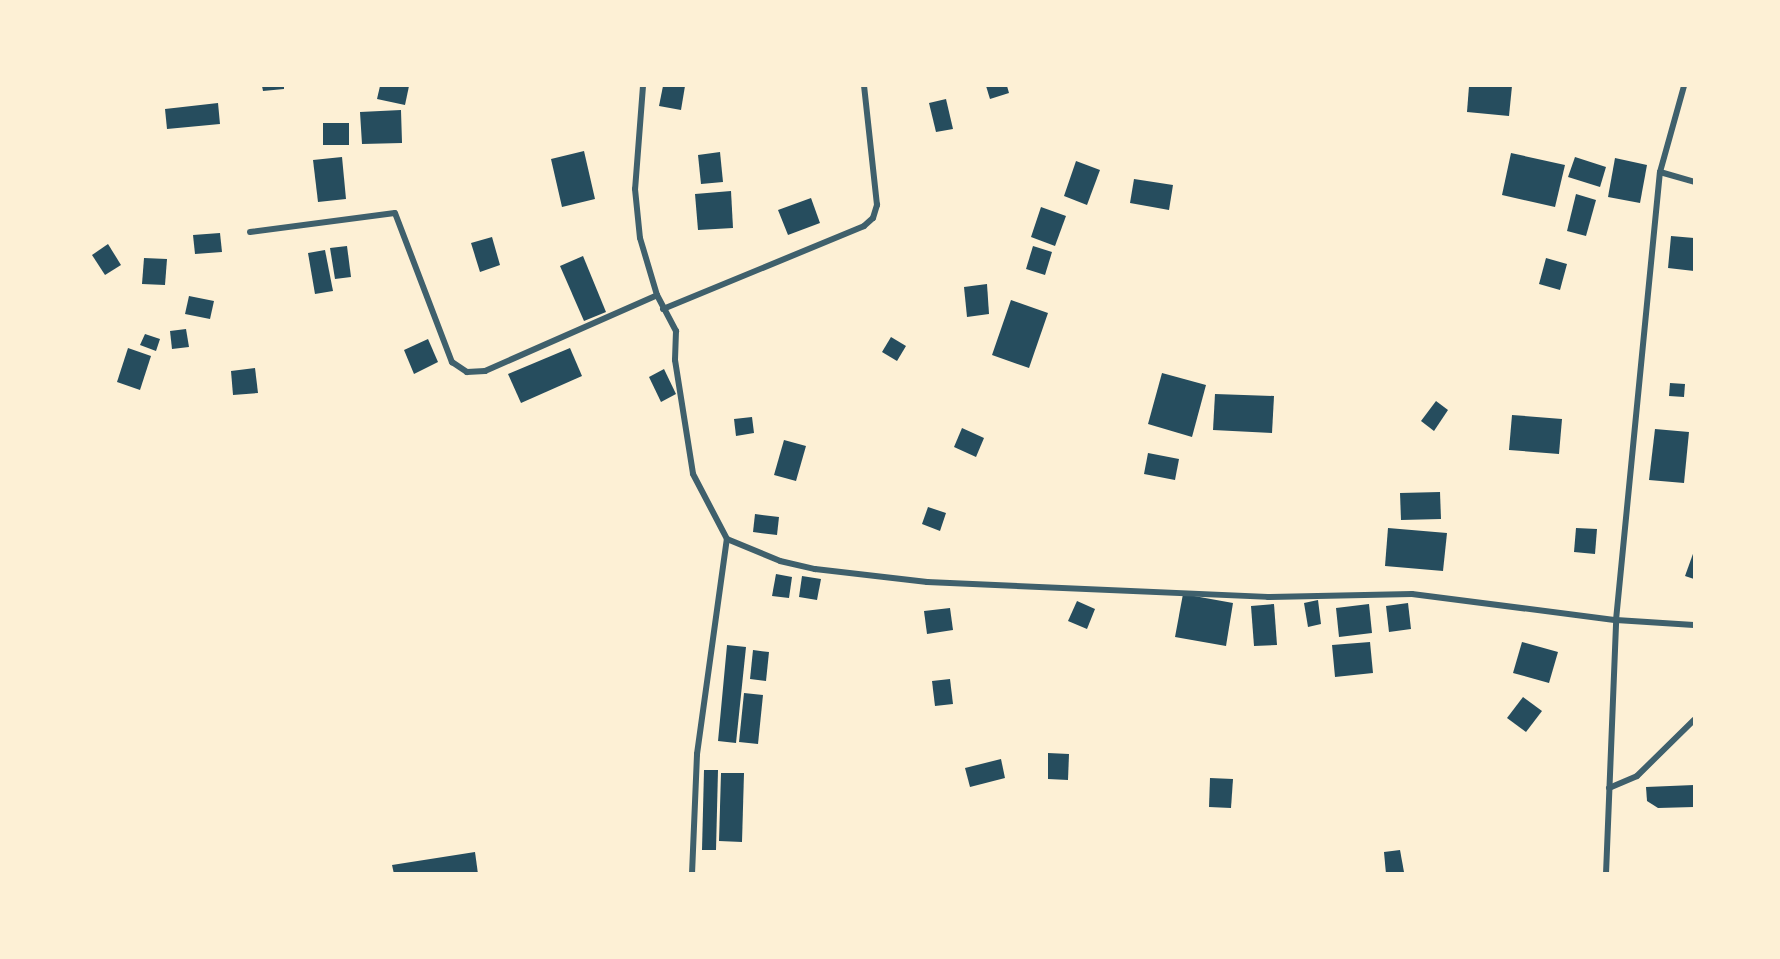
<!DOCTYPE html>
<html>
<head>
<meta charset="utf-8">
<style>
	body { margin:0 }
	#map { position:relative; width:1780px; height:959px; overflow:hidden; background:#fdf0d5; font-family:Roboto,sans-serif }
	div>[style] { position:absolute }
	.building>* { inset:0; background:#264d5e }
	.minor>* { height:6px; margin:-3px; padding:0 3px; transform-origin:3px; border-radius:3px; background:#3f606c }
	span { translate:-50% -50%; white-space:nowrap; text-align:center; line-height:1.15; -webkit-text-stroke:4.5px #fdf0d5; paint-order:stroke }
	.frame { position:absolute; inset:0; border:87px solid #fdf0d5; pointer-events:none }
</style>
</head>
<body>
<div id="map">
	<div class="building">
		<div style="clip-path:polygon(262px 86px,284px 86px,284px 89px,263px 91px)"></div>
		<div style="clip-path:polygon(380px 86px,409px 86px,405px 105px,377px 99px)"></div>
		<div style="clip-path:polygon(663px 86px,685px 86px,681px 110px,659px 106px)"></div>
		<div style="clip-path:polygon(986px 86px,1007px 86px,1009px 93px,990px 99px)"></div>
		<div style="clip-path:polygon(1469px 86px,1512px 86px,1509px 116px,1467px 112px)"></div>
		<div style="clip-path:polygon(946px 99px,953px 129px,936px 132px,929px 103px)"></div>
		<div style="clip-path:polygon(218px 103px,220px 124px,167px 129px,165px 109px)"></div>
		<div style="clip-path:polygon(401px 110px,402px 143px,362px 144px,360px 112px)"></div>
		<div style="clip-path:polygon(323px 123px,349px 123px,349px 145px,323px 145px)"></div>
		<div style="clip-path:polygon(584px 151px,595px 199px,562px 207px,551px 159px)"></div>
		<div style="clip-path:polygon(720px 152px,723px 182px,701px 184px,698px 155px)"></div>
		<div style="clip-path:polygon(1511px 153px,1565px 165px,1555px 207px,1502px 195px)"></div>
		<div style="clip-path:polygon(342px 157px,346px 199px,318px 202px,313px 160px)"></div>
		<div style="clip-path:polygon(1575px 157px,1606px 167px,1600px 187px,1568px 177px)"></div>
		<div style="clip-path:polygon(1615px 158px,1647px 165px,1640px 203px,1608px 197px)"></div>
		<div style="clip-path:polygon(1076px 161px,1100px 170px,1087px 205px,1064px 196px)"></div>
		<div style="clip-path:polygon(1134px 179px,1173px 185px,1169px 210px,1130px 203px)"></div>
		<div style="clip-path:polygon(731px 191px,733px 228px,698px 230px,695px 194px)"></div>
		<div style="clip-path:polygon(1576px 194px,1596px 200px,1586px 236px,1567px 231px)"></div>
		<div style="clip-path:polygon(811px 198px,820px 223px,788px 235px,778px 210px)"></div>
		<div style="clip-path:polygon(1041px 207px,1066px 216px,1055px 246px,1031px 237px)"></div>
		<div style="clip-path:polygon(220px 233px,222px 252px,195px 254px,193px 235px)"></div>
		<div style="clip-path:polygon(1671px 236px,1694px 238px,1694px 271px,1668px 268px)"></div>
		<div style="clip-path:polygon(492px 237px,500px 265px,480px 272px,471px 243px)"></div>
		<div style="clip-path:polygon(108px 244px,121px 265px,105px 275px,92px 255px)"></div>
		<div style="clip-path:polygon(347px 246px,351px 277px,335px 279px,330px 248px)"></div>
		<div style="clip-path:polygon(1033px 246px,1052px 252px,1045px 275px,1026px 269px)"></div>
		<div style="clip-path:polygon(325px 250px,333px 291px,315px 294px,308px 253px)"></div>
		<div style="clip-path:polygon(583px 256px,606px 312px,584px 321px,560px 266px)"></div>
		<div style="clip-path:polygon(144px 258px,167px 259px,165px 285px,142px 284px)"></div>
		<div style="clip-path:polygon(1546px 258px,1567px 264px,1560px 290px,1539px 284px)"></div>
		<div style="clip-path:polygon(987px 284px,989px 314px,967px 317px,964px 287px)"></div>
		<div style="clip-path:polygon(189px 296px,214px 301px,210px 319px,185px 314px)"></div>
		<div style="clip-path:polygon(1011px 300px,1048px 313px,1029px 368px,992px 355px)"></div>
		<div style="clip-path:polygon(186px 329px,189px 347px,172px 349px,170px 331px)"></div>
		<div style="clip-path:polygon(145px 334px,160px 339px,156px 351px,140px 345px)"></div>
		<div style="clip-path:polygon(891px 337px,906px 346px,897px 361px,882px 352px)"></div>
		<div style="clip-path:polygon(428px 339px,438px 362px,414px 374px,404px 350px)"></div>
		<div style="clip-path:polygon(128px 348px,151px 356px,140px 390px,117px 382px)"></div>
		<div style="clip-path:polygon(570px 348px,582px 376px,521px 403px,508px 374px)"></div>
		<div style="clip-path:polygon(255px 368px,258px 393px,233px 395px,231px 371px)"></div>
		<div style="clip-path:polygon(664px 369px,676px 394px,661px 402px,649px 377px)"></div>
		<div style="clip-path:polygon(1162px 373px,1206px 385px,1192px 437px,1148px 424px)"></div>
		<div style="clip-path:polygon(1670px 383px,1685px 384px,1684px 397px,1669px 396px)"></div>
		<div style="clip-path:polygon(1215px 394px,1274px 396px,1272px 433px,1213px 430px)"></div>
		<div style="clip-path:polygon(1436px 401px,1448px 410px,1434px 431px,1421px 421px)"></div>
		<div style="clip-path:polygon(1512px 415px,1562px 419px,1559px 454px,1509px 450px)"></div>
		<div style="clip-path:polygon(752px 417px,754px 433px,736px 436px,734px 419px)"></div>
		<div style="clip-path:polygon(962px 428px,984px 438px,976px 457px,954px 447px)"></div>
		<div style="clip-path:polygon(1655px 429px,1689px 432px,1684px 483px,1649px 480px)"></div>
		<div style="clip-path:polygon(784px 440px,806px 446px,796px 481px,774px 475px)"></div>
		<div style="clip-path:polygon(1148px 453px,1179px 459px,1175px 480px,1144px 474px)"></div>
		<div style="clip-path:polygon(1440px 492px,1441px 519px,1401px 520px,1400px 493px)"></div>
		<div style="clip-path:polygon(928px 507px,946px 513px,940px 531px,922px 524px)"></div>
		<div style="clip-path:polygon(755px 514px,779px 517px,777px 535px,753px 532px)"></div>
		<div style="clip-path:polygon(1388px 528px,1447px 533px,1443px 571px,1385px 566px)"></div>
		<div style="clip-path:polygon(1576px 528px,1597px 529px,1595px 554px,1574px 552px)"></div>
		<div style="clip-path:polygon(1694px 551px,1694px 579px,1685px 576px)"></div>
		<div style="clip-path:polygon(776px 574px,792px 577px,789px 598px,772px 596px)"></div>
		<div style="clip-path:polygon(802px 576px,821px 579px,817px 600px,799px 597px)"></div>
		<div style="clip-path:polygon(1183px 594px,1233px 603px,1226px 646px,1175px 637px)"></div>
		<div style="clip-path:polygon(1318px 600px,1321px 624px,1308px 627px,1304px 603px)"></div>
		<div style="clip-path:polygon(1077px 601px,1095px 609px,1087px 629px,1068px 621px)"></div>
		<div style="clip-path:polygon(1408px 603px,1411px 629px,1389px 632px,1386px 606px)"></div>
		<div style="clip-path:polygon(1274px 604px,1277px 645px,1254px 646px,1251px 606px)"></div>
		<div style="clip-path:polygon(1369px 604px,1372px 633px,1339px 637px,1336px 608px)"></div>
		<div style="clip-path:polygon(950px 608px,953px 630px,927px 634px,924px 611px)"></div>
		<div style="clip-path:polygon(1370px 642px,1373px 673px,1335px 677px,1332px 645px)"></div>
		<div style="clip-path:polygon(1522px 642px,1558px 652px,1549px 683px,1513px 673px)"></div>
		<div style="clip-path:polygon(727px 645px,746px 647px,736px 743px,718px 741px)"></div>
		<div style="clip-path:polygon(753px 650px,769px 652px,766px 681px,750px 679px)"></div>
		<div style="clip-path:polygon(950px 679px,953px 704px,935px 706px,932px 681px)"></div>
		<div style="clip-path:polygon(744px 693px,763px 695px,758px 744px,739px 742px)"></div>
		<div style="clip-path:polygon(1523px 697px,1542px 711px,1526px 732px,1507px 718px)"></div>
		<div style="clip-path:polygon(1048px 753px,1069px 754px,1068px 780px,1048px 779px)"></div>
		<div style="clip-path:polygon(1001px 759px,1005px 778px,970px 787px,965px 768px)"></div>
		<div style="clip-path:polygon(704px 770px,718px 770px,716px 850px,702px 850px)"></div>
		<div style="clip-path:polygon(721px 773px,744px 773px,742px 842px,719px 841px)"></div>
		<div style="clip-path:polygon(1210px 778px,1233px 779px,1231px 808px,1209px 807px)"></div>
		<div style="clip-path:polygon(1694px 785px,1694px 807px,1658px 808px,1647px 801px,1646px 787px)"></div>
		<div style="clip-path:polygon(1400px 850px,1404px 872px,1386px 874px,1384px 852px)"></div>
		<div style="clip-path:polygon(475px 852px,478px 874px,394px 874px,392px 865px)"></div>
	</div>
	<div class="minor">
		<div style="left:643px;top:86px;width:103px;rotate:94.4deg"></div>
		<div style="left:635px;top:189px;width:49px;rotate:84.2deg"></div>
		<div style="left:640px;top:238px;width:59px;rotate:73.4deg"></div>
		<div style="left:657px;top:295px;width:41px;rotate:62.2deg"></div>
		<div style="left:676px;top:331px;width:29px;rotate:92deg"></div>
		<div style="left:675px;top:360px;width:115px;rotate:81deg"></div>
		<div style="left:693px;top:474px;width:73px;rotate:62.4deg"></div>
		<div style="left:727px;top:539px;width:57px;rotate:22.5deg"></div>
		<div style="left:780px;top:561px;width:36px;rotate:13deg"></div>
		<div style="left:815px;top:569px;width:113px;rotate:6.6deg"></div>
		<div style="left:927px;top:582px;width:341px;rotate:2.5deg"></div>
		<div style="left:1268px;top:597px;width:144px;rotate:-1.2deg"></div>
		<div style="left:1412px;top:594px;width:206px;rotate:7.3deg"></div>
		<div style="left:1616px;top:620px;width:78px;rotate:3.7deg"></div>
		<div style="left:1660px;top:172px;width:35px;rotate:16deg"></div>
		<div style="left:250px;top:232px;width:146px;rotate:-7.5deg"></div>
		<div style="left:395px;top:213px;width:160px;rotate:69.1deg"></div>
		<div style="left:452px;top:362px;width:18px;rotate:34deg"></div>
		<div style="left:467px;top:372px;width:18px;rotate:-3deg"></div>
		<div style="left:485px;top:371px;width:188px;rotate:-23.8deg"></div>
		<div style="left:663px;top:309px;width:217px;rotate:-22.4deg"></div>
		<div style="left:864px;top:226px;width:12px;rotate:-42deg"></div>
		<div style="left:873px;top:218px;width:14px;rotate:-73deg"></div>
		<div style="left:877px;top:205px;width:120px;rotate:-96.2deg"></div>
		<div style="left:1609px;top:788px;width:30px;rotate:-23deg"></div>
		<div style="left:1637px;top:776px;width:80px;rotate:-44.5deg"></div>
		<div style="left:692px;top:874px;width:120px;rotate:-87.6deg"></div>
		<div style="left:697px;top:754px;width:217px;rotate:-82.1deg"></div>
		<div style="left:1606px;top:874px;width:254px;rotate:-87.7deg"></div>
		<div style="left:1616px;top:620px;width:450px;rotate:-84.4deg"></div>
		<div style="left:1660px;top:172px;width:89px;rotate:-74.4deg"></div>
	</div>
	<div class="frame"></div>
</div>
</body>
</html>
